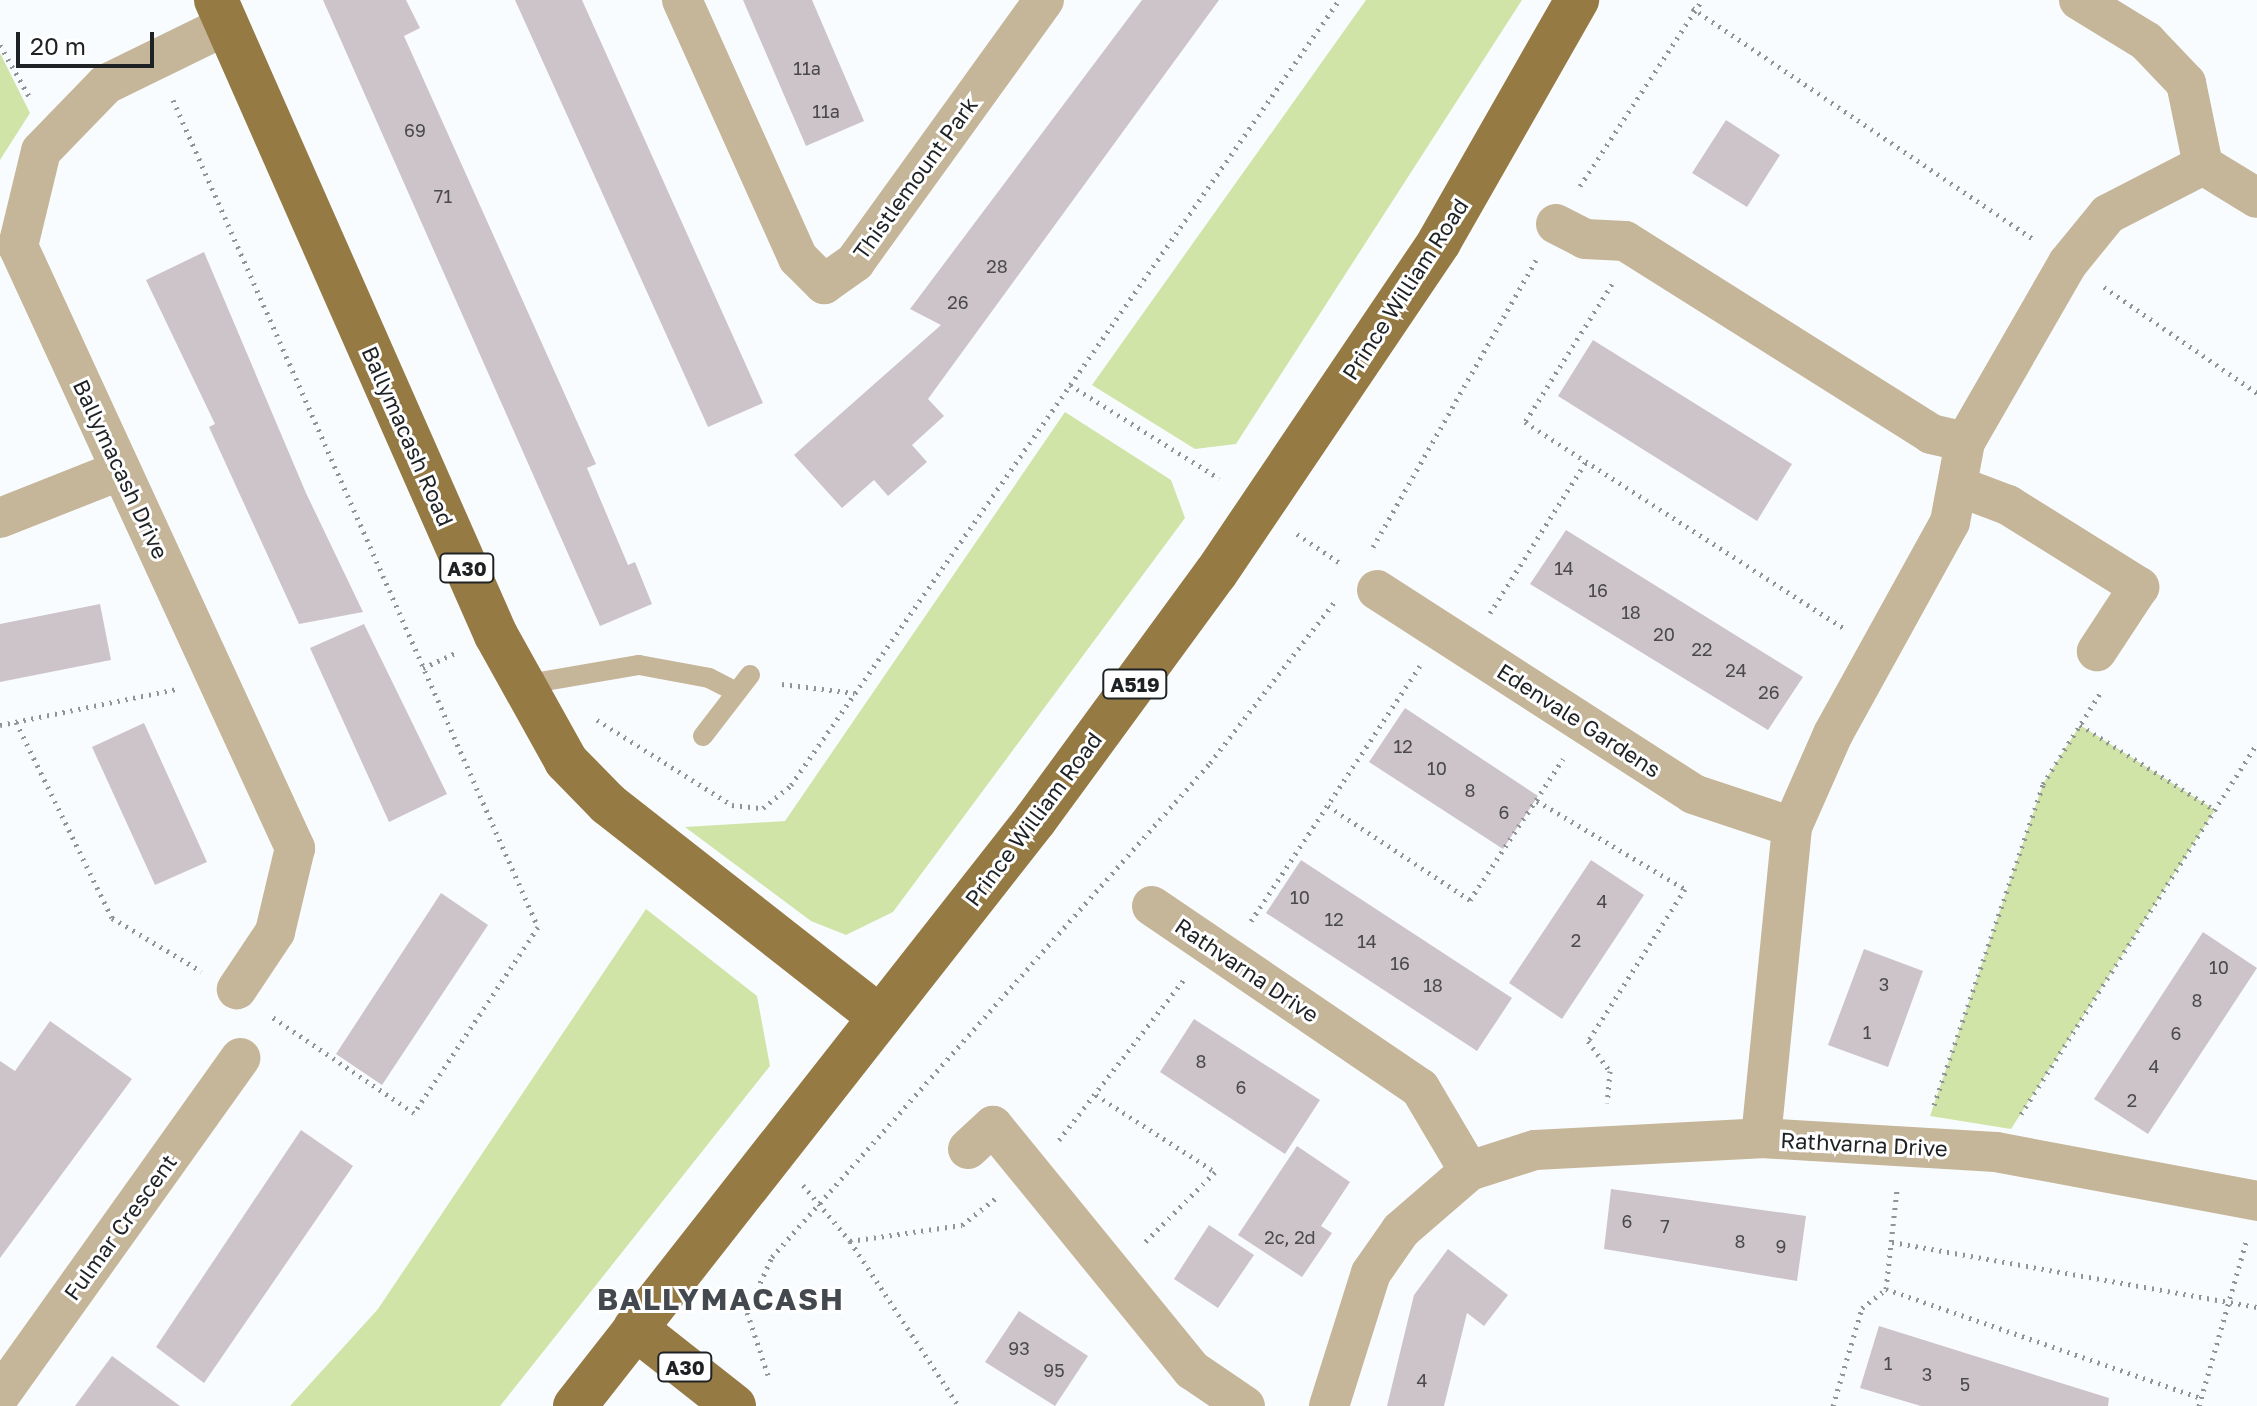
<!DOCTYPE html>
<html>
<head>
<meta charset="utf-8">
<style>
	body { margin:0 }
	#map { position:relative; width:2257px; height:1406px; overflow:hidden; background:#f9fcfe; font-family:"Golos Text",sans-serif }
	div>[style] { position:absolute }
	.green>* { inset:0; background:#d0e4a8 }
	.building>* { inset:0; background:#cdc4c9 }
	.path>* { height:5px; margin-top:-2.5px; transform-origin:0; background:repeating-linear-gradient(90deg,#919496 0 2px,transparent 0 8px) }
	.lane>* { height:20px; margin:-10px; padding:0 10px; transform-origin:10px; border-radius:10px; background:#c5b599 }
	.street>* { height:40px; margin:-20px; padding:0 20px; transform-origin:20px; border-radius:20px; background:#c5b599 }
	.primary>* { height:44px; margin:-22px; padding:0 22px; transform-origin:22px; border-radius:22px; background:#967a44 }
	span { translate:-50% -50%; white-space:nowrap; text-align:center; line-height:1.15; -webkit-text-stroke:6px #fff; paint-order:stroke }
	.number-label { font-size:18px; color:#4a4a4d }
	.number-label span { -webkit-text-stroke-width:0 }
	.shield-label span { padding:2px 6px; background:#fff; border:2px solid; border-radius:6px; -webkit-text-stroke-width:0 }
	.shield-label { font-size:20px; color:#1f2224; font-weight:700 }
	.street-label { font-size:22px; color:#1f2224 }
	.district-label { font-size:30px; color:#43494e; font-weight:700; letter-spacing:2px }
	.scale { position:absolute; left:16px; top:32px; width:138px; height:36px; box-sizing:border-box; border:4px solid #1f2224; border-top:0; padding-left:10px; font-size:24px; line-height:28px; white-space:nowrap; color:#1f2224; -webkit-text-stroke:6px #fff; paint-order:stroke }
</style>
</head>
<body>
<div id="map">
	<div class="green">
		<div style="clip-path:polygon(1366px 0,1522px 0,1236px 444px,1195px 449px,1092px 385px)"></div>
		<div style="clip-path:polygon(0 53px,30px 113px,0 160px)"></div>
		<div style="clip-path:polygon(1065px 412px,1171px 480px,1185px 518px,893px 912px,846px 935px,811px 921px,685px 827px,785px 821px)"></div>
		<div style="clip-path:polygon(2080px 725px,2215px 810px,2011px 1129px,1930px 1116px,2043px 784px)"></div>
		<div style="clip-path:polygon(646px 909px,757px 996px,770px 1066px,500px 1406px,290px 1406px,378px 1309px)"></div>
	</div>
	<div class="building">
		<div style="clip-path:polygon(323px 0,406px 0,420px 28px,404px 36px,596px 464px,587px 468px,628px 565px,635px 562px,652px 604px,600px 626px)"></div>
		<div style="clip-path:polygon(515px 0,582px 0,763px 403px,708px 427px)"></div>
		<div style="clip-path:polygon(743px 0,812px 0,864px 121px,806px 146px)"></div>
		<div style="clip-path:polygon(1142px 0,1219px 0,928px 399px,944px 416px,912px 445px,927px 462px,888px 496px,874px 480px,842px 508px,794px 455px,941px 325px,910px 309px)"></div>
		<div style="clip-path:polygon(1726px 120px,1780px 155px,1747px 207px,1692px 173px)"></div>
		<div style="clip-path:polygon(204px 252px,306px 493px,363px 612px,299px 624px,209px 427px,215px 424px,146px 280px)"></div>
		<div style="clip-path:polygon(1593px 340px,1792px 464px,1757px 521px,1558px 396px)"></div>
		<div style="clip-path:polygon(1566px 530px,1803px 677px,1768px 730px,1530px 584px)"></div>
		<div style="clip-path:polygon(100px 604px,111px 660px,0 682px,0 624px)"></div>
		<div style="clip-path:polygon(364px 624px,447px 794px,389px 822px,310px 648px)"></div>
		<div style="clip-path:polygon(1405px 708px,1538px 796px,1503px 849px,1369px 762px)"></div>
		<div style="clip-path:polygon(144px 723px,207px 862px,155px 885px,92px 747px)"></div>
		<div style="clip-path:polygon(1301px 860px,1512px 998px,1477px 1051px,1266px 913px)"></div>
		<div style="clip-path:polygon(1591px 860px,1644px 895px,1562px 1019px,1509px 983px)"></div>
		<div style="clip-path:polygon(441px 893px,488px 925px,382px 1085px,336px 1054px)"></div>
		<div style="clip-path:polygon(2203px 932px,2257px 968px,2148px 1134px,2094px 1099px)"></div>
		<div style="clip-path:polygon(1864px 949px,1923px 971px,1888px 1067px,1828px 1045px)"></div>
		<div style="clip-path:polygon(1194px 1019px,1320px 1100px,1285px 1154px,1160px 1072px)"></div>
		<div style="clip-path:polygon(50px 1021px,132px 1079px,0 1258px,0 1061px,15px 1071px)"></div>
		<div style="clip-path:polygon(301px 1130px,353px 1166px,204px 1383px,156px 1347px)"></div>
		<div style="clip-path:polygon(1297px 1146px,1350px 1182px,1321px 1226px,1332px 1233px,1302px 1277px,1238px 1235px)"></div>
		<div style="clip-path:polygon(1611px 1189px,1806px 1216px,1797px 1281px,1604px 1249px)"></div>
		<div style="clip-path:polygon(1209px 1225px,1254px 1255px,1218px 1308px,1174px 1279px)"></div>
		<div style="clip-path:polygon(1448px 1249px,1508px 1295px,1484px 1326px,1467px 1313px,1444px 1406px,1387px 1406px,1414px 1295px)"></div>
		<div style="clip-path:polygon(1019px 1311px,1088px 1356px,1055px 1406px,985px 1362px)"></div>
		<div style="clip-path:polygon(1879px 1326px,2109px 1398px,2108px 1406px,1921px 1406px,1860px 1388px)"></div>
		<div style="clip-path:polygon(112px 1356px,180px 1406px,75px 1406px)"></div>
	</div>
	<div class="path">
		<div style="left:1692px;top:8px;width:412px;rotate:34.1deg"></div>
		<div style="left:0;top:45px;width:61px;rotate:60.5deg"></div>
		<div style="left:173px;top:100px;width:904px;rotate:66.19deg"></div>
		<div style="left:538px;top:927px;width:224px;rotate:123.7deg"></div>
		<div style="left:414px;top:1113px;width:175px;rotate:-145.9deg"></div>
		<div style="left:1580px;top:186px;width:222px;rotate:-56.7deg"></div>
		<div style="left:1612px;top:284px;width:163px;rotate:122.2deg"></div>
		<div style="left:1525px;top:422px;width:379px;rotate:32.9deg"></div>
		<div style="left:2104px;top:287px;width:186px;rotate:34.7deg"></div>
		<div style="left:1070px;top:385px;width:176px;rotate:32deg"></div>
		<div style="left:1297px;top:534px;width:55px;rotate:34deg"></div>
		<div style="left:1373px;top:547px;width:330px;rotate:-60.4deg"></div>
		<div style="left:1490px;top:613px;width:179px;rotate:-57.6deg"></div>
		<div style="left:423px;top:668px;width:35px;rotate:-25deg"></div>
		<div style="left:782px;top:684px;width:73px;rotate:7.1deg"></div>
		<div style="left:597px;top:720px;width:160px;rotate:32.2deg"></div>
		<div style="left:732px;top:805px;width:31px;rotate:6deg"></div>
		<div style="left:763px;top:808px;width:36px;rotate:-39deg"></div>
		<div style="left:791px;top:785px;width:957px;rotate:-55.08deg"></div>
		<div style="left:16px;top:722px;width:218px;rotate:63.9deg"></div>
		<div style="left:112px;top:918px;width:104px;rotate:30.8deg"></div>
		<div style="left:0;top:725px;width:181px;rotate:-11.5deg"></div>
		<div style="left:2080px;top:725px;width:160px;rotate:32.2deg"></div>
		<div style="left:1537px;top:801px;width:172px;rotate:30.7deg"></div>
		<div style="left:1685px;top:889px;width:180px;rotate:122.5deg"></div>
		<div style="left:1588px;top:1041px;width:37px;rotate:54deg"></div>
		<div style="left:1610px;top:1071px;width:32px;rotate:95deg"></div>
		<div style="left:1328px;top:806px;width:170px;rotate:33.5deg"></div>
		<div style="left:1470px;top:900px;width:169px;rotate:-56.6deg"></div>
		<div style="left:1251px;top:921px;width:306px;rotate:-56.5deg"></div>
		<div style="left:1096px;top:1095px;width:142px;rotate:32.9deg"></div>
		<div style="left:1215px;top:1172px;width:100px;rotate:135deg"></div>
		<div style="left:1934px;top:1105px;width:339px;rotate:-71.2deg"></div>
		<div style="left:2043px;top:784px;width:107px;rotate:-57.9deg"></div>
		<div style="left:2021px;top:1114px;width:439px;rotate:-57.5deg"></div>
		<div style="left:1059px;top:1140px;width:205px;rotate:-52.1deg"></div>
		<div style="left:803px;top:1185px;width:73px;rotate:50deg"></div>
		<div style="left:850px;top:1241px;width:198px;rotate:56.6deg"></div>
		<div style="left:850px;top:1241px;width:113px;rotate:-8.1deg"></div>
		<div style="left:962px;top:1225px;width:43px;rotate:-38.5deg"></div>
		<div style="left:1892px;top:1242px;width:371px;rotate:10.1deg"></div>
		<div style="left:1886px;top:1289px;width:100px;rotate:-83.7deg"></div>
		<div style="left:768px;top:1375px;width:66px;rotate:-108.4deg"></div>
		<div style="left:747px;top:1312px;width:60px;rotate:-65.6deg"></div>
		<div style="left:772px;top:1257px;width:660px;rotate:-48.44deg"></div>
		<div style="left:1210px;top:763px;width:205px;rotate:-52.3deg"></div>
		<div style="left:1833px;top:1406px;width:102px;rotate:-73.5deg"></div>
		<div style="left:1862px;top:1308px;width:31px;rotate:-38deg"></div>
		<div style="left:1886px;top:1289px;width:333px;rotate:19.1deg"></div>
		<div style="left:2199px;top:1406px;width:171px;rotate:-74deg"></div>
	</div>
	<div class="lane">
		<div style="left:522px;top:685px;width:119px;rotate:-9.7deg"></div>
		<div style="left:639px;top:665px;width:71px;rotate:10.5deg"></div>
		<div style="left:709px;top:678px;width:30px;rotate:27deg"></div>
		<div style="left:703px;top:736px;width:77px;rotate:-52.4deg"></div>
	</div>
	<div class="street">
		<div style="left:682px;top:0;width:283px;rotate:65.8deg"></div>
		<div style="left:798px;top:258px;width:37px;rotate:45deg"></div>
		<div style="left:824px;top:284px;width:38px;rotate:-35deg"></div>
		<div style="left:855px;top:262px;width:323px;rotate:-54.2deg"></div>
		<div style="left:2079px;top:0;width:79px;rotate:31.5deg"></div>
		<div style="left:2146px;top:41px;width:58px;rotate:46.4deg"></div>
		<div style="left:2186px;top:83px;width:84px;rotate:78.3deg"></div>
		<div style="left:227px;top:25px;width:135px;rotate:154deg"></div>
		<div style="left:106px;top:84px;width:93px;rotate:134.1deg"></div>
		<div style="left:41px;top:151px;width:98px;rotate:103.6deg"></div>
		<div style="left:18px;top:246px;width:663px;rotate:65.29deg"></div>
		<div style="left:295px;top:848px;width:86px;rotate:103.4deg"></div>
		<div style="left:275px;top:932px;width:69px;rotate:123.7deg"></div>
		<div style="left:1556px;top:224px;width:33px;rotate:27deg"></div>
		<div style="left:1585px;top:239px;width:40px;rotate:2.9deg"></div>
		<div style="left:1625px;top:241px;width:362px;rotate:32.2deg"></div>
		<div style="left:1931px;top:434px;width:35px;rotate:13deg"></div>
		<div style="left:1960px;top:487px;width:51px;rotate:20.6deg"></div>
		<div style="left:2008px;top:505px;width:155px;rotate:32deg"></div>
		<div style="left:2139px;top:587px;width:77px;rotate:123.3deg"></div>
		<div style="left:0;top:518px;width:130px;rotate:-21.6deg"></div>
		<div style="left:1377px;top:590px;width:376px;rotate:32.8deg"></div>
		<div style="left:1693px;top:794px;width:104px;rotate:18.4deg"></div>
		<div style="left:1152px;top:906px;width:324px;rotate:34.2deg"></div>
		<div style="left:1420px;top:1088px;width:96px;rotate:59.4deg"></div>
		<div style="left:1761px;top:1138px;width:313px;rotate:-84.3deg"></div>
		<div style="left:1792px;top:827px;width:102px;rotate:-66.2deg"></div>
		<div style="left:1833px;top:734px;width:242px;rotate:-61.1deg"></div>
		<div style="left:1950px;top:522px;width:81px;rotate:-79.4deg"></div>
		<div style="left:1965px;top:442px;width:207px;rotate:-60.1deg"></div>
		<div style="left:2068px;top:263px;width:63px;rotate:-50.8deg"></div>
		<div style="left:2108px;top:214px;width:107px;rotate:-27.3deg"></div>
		<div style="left:2203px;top:165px;width:63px;rotate:31.4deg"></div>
		<div style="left:968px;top:1149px;width:34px;rotate:-43deg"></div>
		<div style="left:993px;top:1126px;width:315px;rotate:50.8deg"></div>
		<div style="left:1192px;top:1370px;width:64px;rotate:34.2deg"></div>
		<div style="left:0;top:1395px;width:414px;rotate:-54.5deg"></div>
		<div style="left:1329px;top:1406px;width:139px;rotate:-72.5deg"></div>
		<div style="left:1371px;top:1273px;width:52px;rotate:-55.1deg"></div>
		<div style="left:1401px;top:1230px;width:90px;rotate:-40.9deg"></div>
		<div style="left:1469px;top:1171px;width:69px;rotate:-17.7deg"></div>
		<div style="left:1535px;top:1150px;width:226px;rotate:-3deg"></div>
		<div style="left:1761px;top:1138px;width:235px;rotate:3.4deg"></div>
		<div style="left:1996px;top:1152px;width:266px;rotate:10.6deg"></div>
	</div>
	<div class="primary">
		<div style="left:216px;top:0;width:694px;rotate:66.21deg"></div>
		<div style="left:496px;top:635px;width:144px;rotate:60.9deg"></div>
		<div style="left:566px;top:761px;width:60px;rotate:45.7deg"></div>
		<div style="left:608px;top:804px;width:343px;rotate:38.1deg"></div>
		<div style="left:635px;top:1328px;width:126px;rotate:38.2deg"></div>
		<div style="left:575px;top:1406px;width:745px;rotate:-51.87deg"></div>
		<div style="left:1035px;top:820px;width:306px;rotate:-53.8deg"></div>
		<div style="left:1216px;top:573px;width:399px;rotate:-56deg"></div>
		<div style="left:1439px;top:242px;width:279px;rotate:-60.3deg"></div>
	</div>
	<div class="number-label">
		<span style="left:807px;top:68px">11a</span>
		<span style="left:826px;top:111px">11a</span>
		<span style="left:415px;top:130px">69</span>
		<span style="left:443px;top:196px">71</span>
		<span style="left:997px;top:266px">28</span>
		<span style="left:958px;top:302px">26</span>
		<span style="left:1564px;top:568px">14</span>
		<span style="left:1598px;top:590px">16</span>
		<span style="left:1631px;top:612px">18</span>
		<span style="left:1664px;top:634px">20</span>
		<span style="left:1702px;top:649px">22</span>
		<span style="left:1736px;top:670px">24</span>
		<span style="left:1769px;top:692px">26</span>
		<span style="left:1403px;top:746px">12</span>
		<span style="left:1437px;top:768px">10</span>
		<span style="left:1470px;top:790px">8</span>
		<span style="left:1504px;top:812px">6</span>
		<span style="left:1300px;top:897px">10</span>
		<span style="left:1602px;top:901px">4</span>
		<span style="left:1334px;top:919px">12</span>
		<span style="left:1576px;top:940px">2</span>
		<span style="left:1367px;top:941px">14</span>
		<span style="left:1400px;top:963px">16</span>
		<span style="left:2219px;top:967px">10</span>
		<span style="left:1884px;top:984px">3</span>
		<span style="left:1433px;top:985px">18</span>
		<span style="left:2197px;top:1000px">8</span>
		<span style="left:1867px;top:1032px">1</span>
		<span style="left:2176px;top:1033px">6</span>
		<span style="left:1201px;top:1061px">8</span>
		<span style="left:2154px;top:1066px">4</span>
		<span style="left:1241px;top:1087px">6</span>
		<span style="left:2132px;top:1100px">2</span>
		<span style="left:1627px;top:1221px">6</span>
		<span style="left:1665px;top:1226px">7</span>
		<span style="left:1290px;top:1237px">2c, 2d</span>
		<span style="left:1740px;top:1241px">8</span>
		<span style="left:1781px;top:1246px">9</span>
		<span style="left:1019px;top:1348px">93</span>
		<span style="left:1888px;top:1363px">1</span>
		<span style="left:1054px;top:1370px">95</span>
		<span style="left:1927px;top:1374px">3</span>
		<span style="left:1422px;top:1380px">4</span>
		<span style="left:1965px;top:1384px">5</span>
	</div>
	<div class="shield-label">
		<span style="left:467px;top:568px">A30</span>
		<span style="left:1135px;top:684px">A519</span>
		<span style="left:685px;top:1367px">A30</span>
	</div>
	<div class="street-label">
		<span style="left:915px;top:178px;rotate:-54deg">Thistlemount Park</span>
		<span style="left:1405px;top:289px;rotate:-57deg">Prince William Road</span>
		<span style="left:408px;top:436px;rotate:66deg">Ballymacash Road</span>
		<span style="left:121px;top:469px;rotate:65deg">Ballymacash Drive</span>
		<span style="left:1579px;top:720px;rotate:33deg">Edenvale Gardens</span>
		<span style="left:1033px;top:819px;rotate:-53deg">Prince William Road</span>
		<span style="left:1247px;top:970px;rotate:34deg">Rathvarna Drive</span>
		<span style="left:1864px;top:1144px;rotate:3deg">Rathvarna Drive</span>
		<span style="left:120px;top:1227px;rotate:-54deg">Fulmar Crescent</span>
	</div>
	<div class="district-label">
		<span style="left:721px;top:1299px">BALLYMACASH</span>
	</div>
	<div class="scale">20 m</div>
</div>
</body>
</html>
